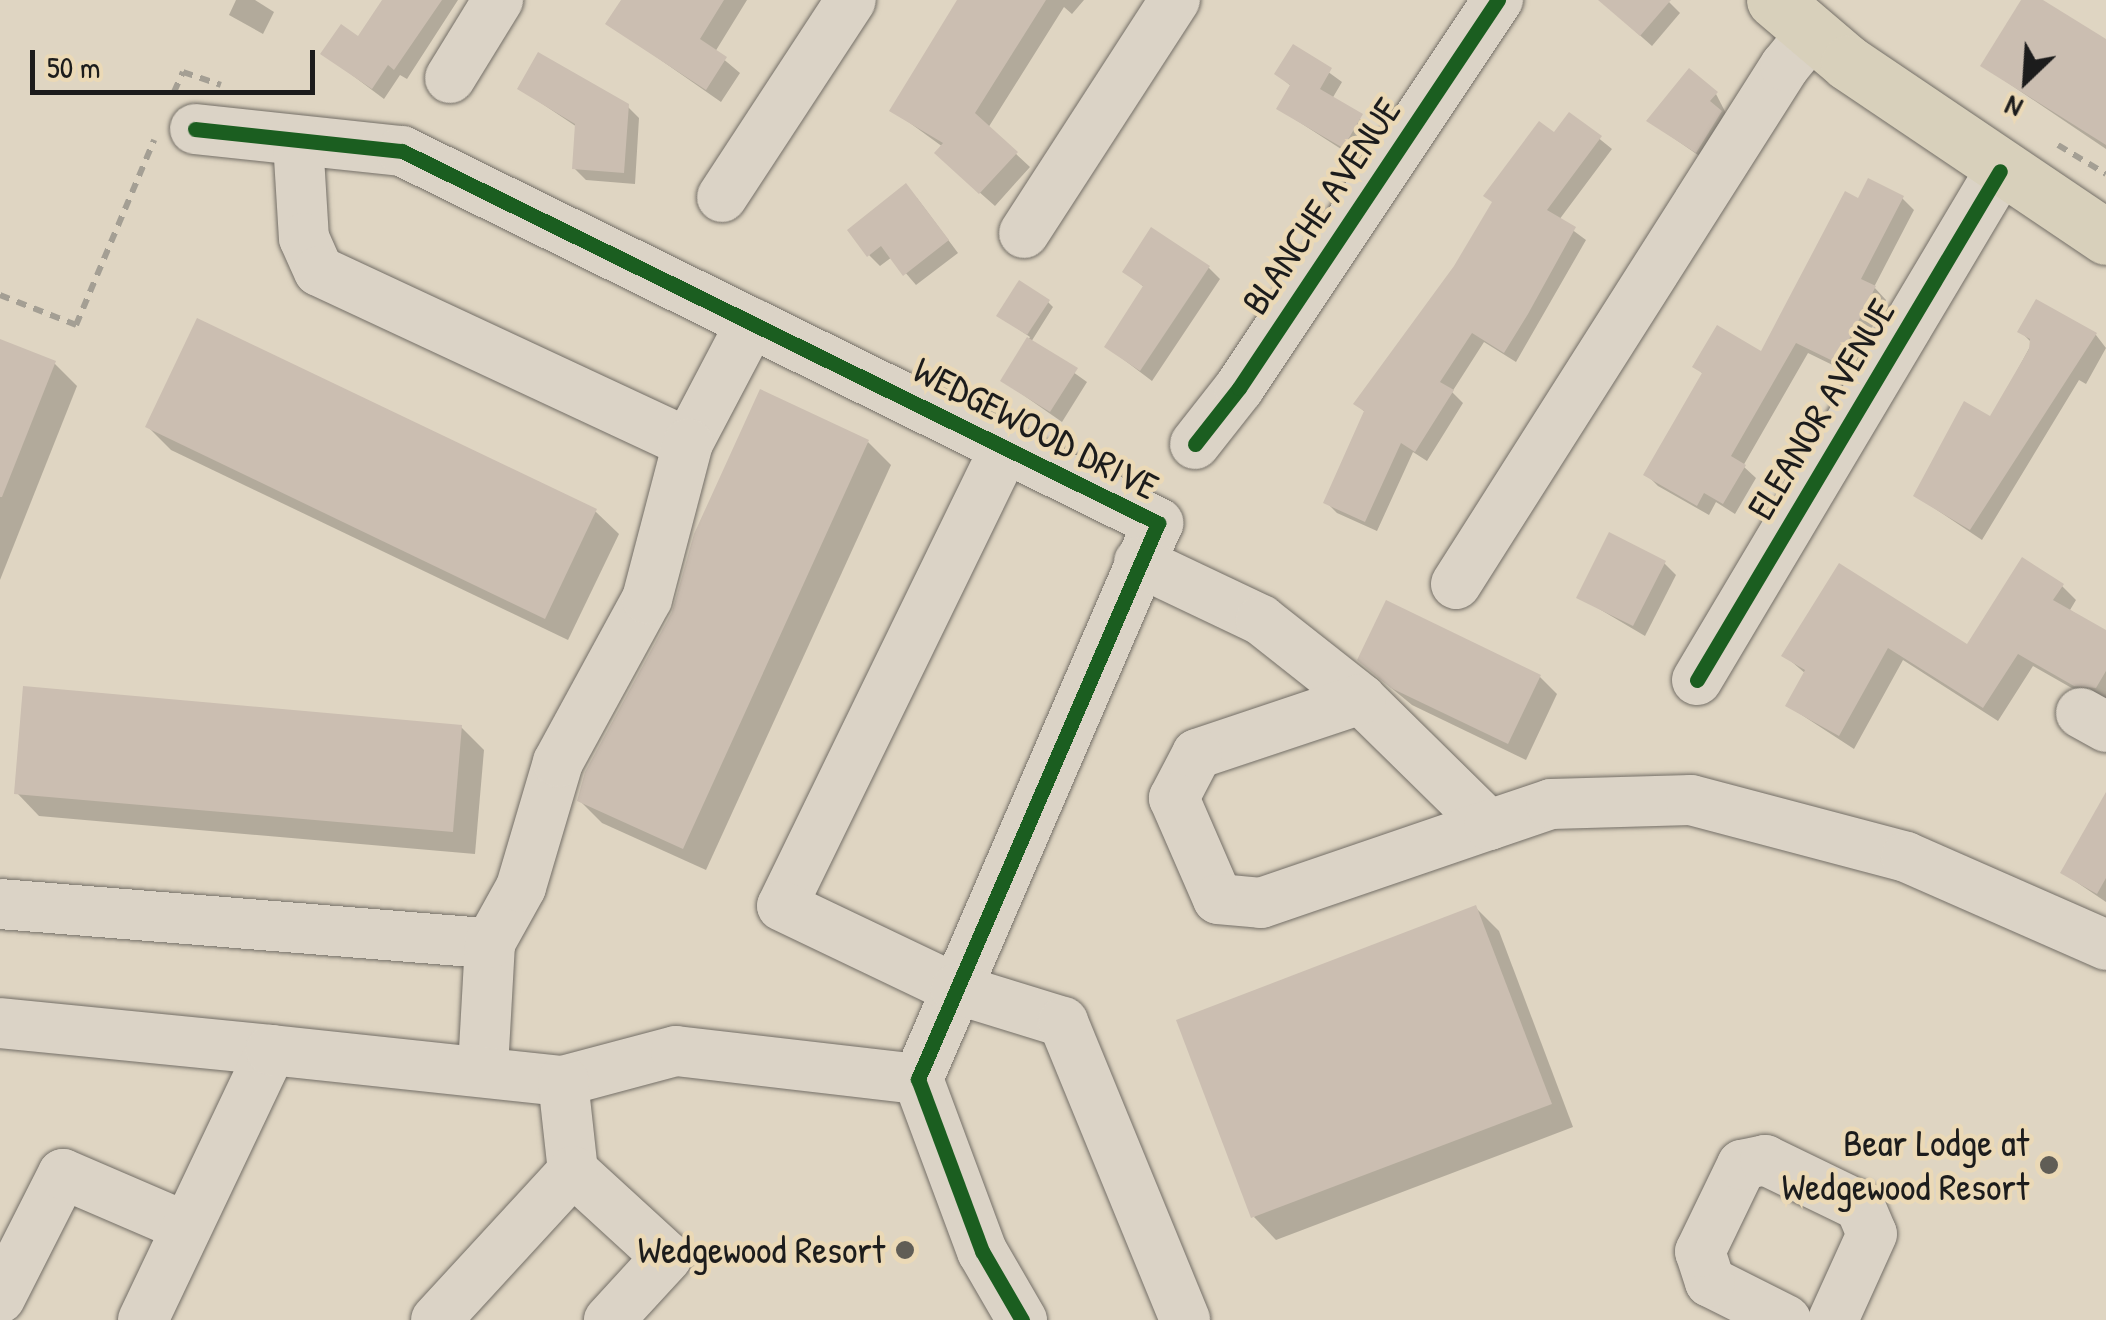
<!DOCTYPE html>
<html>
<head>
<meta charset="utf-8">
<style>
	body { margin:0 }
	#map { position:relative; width:2106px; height:1320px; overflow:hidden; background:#dfd5c2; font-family:"Patrick Hand",sans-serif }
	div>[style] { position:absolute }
	.shadow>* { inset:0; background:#0003 }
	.building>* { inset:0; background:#cbbeb1 }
	.path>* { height:6px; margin-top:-3px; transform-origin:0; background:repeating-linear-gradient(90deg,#a49f94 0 10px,transparent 0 18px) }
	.roads { filter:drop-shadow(0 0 2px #746f67) drop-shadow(0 0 2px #746f67) }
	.minor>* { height:50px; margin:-25px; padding:0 25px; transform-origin:25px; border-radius:25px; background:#dbd3c6 }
	.major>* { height:55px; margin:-27.5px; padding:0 27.5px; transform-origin:27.5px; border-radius:27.5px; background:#d8d0bb }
	.cycleway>* { height:15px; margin:-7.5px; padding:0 7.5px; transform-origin:7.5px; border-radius:7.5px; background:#1b5e20 }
	.dots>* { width:28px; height:28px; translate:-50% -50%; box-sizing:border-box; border:5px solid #ebd9b6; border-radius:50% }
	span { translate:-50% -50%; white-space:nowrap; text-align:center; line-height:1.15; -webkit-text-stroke:9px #ebd9b6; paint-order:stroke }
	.street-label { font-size:38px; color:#1c1c1c }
	.poi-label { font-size:38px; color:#1c1c1c }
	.right { translate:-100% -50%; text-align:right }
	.north { position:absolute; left:1976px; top:30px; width:100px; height:100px; -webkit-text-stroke:8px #ebd9b6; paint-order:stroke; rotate:205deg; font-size:28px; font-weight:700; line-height:40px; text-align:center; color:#1c1c1c }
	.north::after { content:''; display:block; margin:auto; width:35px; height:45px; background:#1c1c1c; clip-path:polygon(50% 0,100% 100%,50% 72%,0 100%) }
	.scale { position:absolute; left:30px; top:50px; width:285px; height:45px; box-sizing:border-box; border:5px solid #1c1c1c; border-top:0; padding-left:12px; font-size:30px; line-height:35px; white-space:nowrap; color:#1c1c1c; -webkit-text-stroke:8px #ebd9b6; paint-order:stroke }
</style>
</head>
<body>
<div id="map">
	<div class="shadow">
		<div style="clip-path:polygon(236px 0,255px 0,274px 12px,263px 34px,229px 15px)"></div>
		<div style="clip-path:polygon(385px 0,458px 0,407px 79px,400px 75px,384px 99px,324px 54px,358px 39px)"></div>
		<div style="clip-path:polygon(624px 0,747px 0,715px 52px,740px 73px,721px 102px,609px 24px)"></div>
		<div style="clip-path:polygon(961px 0,1084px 0,1072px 14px,1064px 7px,988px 128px,1030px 167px,995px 206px,951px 167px,943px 147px,892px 110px)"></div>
		<div style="clip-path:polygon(1600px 0,1667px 0,1680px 13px,1652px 46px)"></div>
		<div style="clip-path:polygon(2024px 0,2038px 0,2106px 43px,2106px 149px,1983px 66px)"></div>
		<div style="clip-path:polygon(1294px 47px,1342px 82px,1332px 99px,1373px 128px,1355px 158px,1279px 109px,1292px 87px,1277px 74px)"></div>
		<div style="clip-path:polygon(520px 89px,627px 106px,639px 118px,635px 184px,586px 180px,574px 168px,577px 127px)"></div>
		<div style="clip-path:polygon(1716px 94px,1732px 125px,1708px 162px,1649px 121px)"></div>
		<div style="clip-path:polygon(1570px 115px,1612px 149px,1559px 220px,1586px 240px,1516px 362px,1484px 342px,1452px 392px,1463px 403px,1427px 461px,1413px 452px,1377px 531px,1337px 513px,1326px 502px,1366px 413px,1356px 404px)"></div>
		<div style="clip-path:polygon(917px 198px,958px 253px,916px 285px,892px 257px,880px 266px,869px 255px)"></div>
		<div style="clip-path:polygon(1902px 198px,1914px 210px,1874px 287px,1886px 300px,1849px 373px,1808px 353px,1743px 466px,1756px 478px,1735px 514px,1716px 502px,1709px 515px,1658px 486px,1647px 475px,1704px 375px,1696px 367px,1762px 354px,1859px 201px)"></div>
		<div style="clip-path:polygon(1209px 268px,1220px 279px,1152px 381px,1107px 347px,1145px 288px,1125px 271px)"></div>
		<div style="clip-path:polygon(1048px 302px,1053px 307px,1031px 342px,1087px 382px,1062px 422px,1003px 381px,1030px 337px,1005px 320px)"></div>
		<div style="clip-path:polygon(199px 321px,596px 512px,619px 534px,568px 640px,171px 450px,148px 427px)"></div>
		<div style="clip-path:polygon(2020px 331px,2096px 335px,2106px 348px,2086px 384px,2079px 380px,1982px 540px,1916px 496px,1991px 419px,2032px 343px)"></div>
		<div style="clip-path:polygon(0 342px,54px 363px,77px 386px,0 580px)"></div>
		<div style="clip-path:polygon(868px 442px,891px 465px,706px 870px,602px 823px,579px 800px)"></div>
		<div style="clip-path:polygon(1664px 563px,1676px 575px,1645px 636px,1579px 597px)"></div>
		<div style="clip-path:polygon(1840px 567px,1968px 648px,2062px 586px,2076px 600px,2070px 610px,2106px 633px,2106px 701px,2091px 699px,2033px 666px,1998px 721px,1903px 660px,1854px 749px,1788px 706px,1806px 674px,1785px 656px)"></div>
		<div style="clip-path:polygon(1378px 677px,1540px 677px,1557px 694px,1526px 760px,1412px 705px)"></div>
		<div style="clip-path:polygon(461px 727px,484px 750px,475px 854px,39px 816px,17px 793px)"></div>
		<div style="clip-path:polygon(2106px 804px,2106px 902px,2063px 873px)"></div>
		<div style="clip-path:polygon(1476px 908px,1499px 931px,1573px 1127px,1276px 1240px,1254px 1217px)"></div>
	</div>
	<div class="building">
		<div style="clip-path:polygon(382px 0,442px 0,394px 70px,388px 65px,372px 89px,320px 54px,341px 24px,358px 36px)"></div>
		<div style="clip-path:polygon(621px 0,724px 0,700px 39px,727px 57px,706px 90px,605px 24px)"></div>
		<div style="clip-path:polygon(957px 0,1046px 0,975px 113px,1018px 152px,979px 194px,934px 153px,943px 143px,889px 111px)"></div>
		<div style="clip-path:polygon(1598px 0,1671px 0,1640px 36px)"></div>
		<div style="clip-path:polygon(2021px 0,2043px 0,2106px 39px,2106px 145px,1980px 66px)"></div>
		<div style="clip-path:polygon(1293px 44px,1332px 68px,1320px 89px,1363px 114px,1343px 148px,1276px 109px,1290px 85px,1274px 74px)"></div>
		<div style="clip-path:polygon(538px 52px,629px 104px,624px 173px,572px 169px,575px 124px,517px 89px)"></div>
		<div style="clip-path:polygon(1689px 68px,1718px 92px,1710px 101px,1722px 111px,1696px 153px,1646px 121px)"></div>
		<div style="clip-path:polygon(1569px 112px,1602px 136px,1547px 210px,1576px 227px,1528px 314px,1504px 353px,1472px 333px,1440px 382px,1454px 390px,1415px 452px,1401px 443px,1365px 522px,1323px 503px,1364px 411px,1353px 404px,1454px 266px,1492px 202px,1483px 196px,1539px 121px,1554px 132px)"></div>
		<div style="clip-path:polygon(1868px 178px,1904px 196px,1861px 279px,1876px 286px,1837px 363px,1796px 343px,1731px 456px,1746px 465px,1723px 504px,1704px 493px,1697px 506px,1643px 475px,1702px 373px,1692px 367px,1717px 325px,1761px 351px,1845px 191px,1858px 198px)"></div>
		<div style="clip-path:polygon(906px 183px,949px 240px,903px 276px,881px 246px,867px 257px,847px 230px)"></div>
		<div style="clip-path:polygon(1151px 227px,1210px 266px,1140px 371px,1104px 347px,1143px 286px,1122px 272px)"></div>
		<div style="clip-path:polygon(1019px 280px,1050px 300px,1027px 335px,996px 316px)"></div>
		<div style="clip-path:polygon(2036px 299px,2097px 333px,1970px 530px,1913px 496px,1964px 401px,1990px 416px,2029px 349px,2030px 339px,2017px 332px)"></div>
		<div style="clip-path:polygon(197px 318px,597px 509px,545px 619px,145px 427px)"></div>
		<div style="clip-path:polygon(1027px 337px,1078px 368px,1050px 412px,1000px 381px)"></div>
		<div style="clip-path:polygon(0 339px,56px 361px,2px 497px,0 497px)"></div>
		<div style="clip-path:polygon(760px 389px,869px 440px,683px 849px,577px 801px,585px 772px,672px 612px,694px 534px)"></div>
		<div style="clip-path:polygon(1609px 532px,1666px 561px,1633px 626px,1576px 598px)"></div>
		<div style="clip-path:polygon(2022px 557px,2064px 584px,2053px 600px,2106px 630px,2106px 671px,2096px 688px,2074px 686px,2018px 654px,1983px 708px,1888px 648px,1839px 736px,1785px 706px,1805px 670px,1781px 656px,1839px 563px,1967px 644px)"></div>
		<div style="clip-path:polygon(1386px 600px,1541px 675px,1508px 744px,1391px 688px,1357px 660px)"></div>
		<div style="clip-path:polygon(23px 686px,462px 725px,453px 832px,14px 794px)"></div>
		<div style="clip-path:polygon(2106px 792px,2106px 878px,2097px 894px,2060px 873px)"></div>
		<div style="clip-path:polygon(1476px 905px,1552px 1104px,1251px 1218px,1176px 1020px)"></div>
	</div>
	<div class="path">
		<div style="left:174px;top:92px;width:22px;rotate:-66deg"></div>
		<div style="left:183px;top:72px;width:40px;rotate:18.9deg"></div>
		<div style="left:2058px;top:145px;width:56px;rotate:31.1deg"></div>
		<div style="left:0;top:295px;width:82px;rotate:21.5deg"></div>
		<div style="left:76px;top:325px;width:201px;rotate:-67.1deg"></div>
	</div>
	<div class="roads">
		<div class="minor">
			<div style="left:450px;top:78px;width:92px;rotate:-58.4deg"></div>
			<div style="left:195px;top:129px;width:208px;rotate:6.1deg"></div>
			<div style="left:402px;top:151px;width:843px;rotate:26.2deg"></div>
			<div style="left:1158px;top:523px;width:606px;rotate:113.35deg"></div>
			<div style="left:918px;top:1079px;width:184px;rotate:69.6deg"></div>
			<div style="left:982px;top:1251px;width:80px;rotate:59.9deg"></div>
			<div style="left:298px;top:141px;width:97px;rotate:86.5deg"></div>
			<div style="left:304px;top:238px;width:36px;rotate:66deg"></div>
			<div style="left:319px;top:271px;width:407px;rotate:25deg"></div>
			<div style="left:688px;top:443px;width:136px;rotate:-62.3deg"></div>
			<div style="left:722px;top:197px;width:235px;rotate:-56.8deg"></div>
			<div style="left:1024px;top:233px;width:278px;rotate:-57.1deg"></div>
			<div style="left:1195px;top:444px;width:71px;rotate:-51.8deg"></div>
			<div style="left:1239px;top:388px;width:467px;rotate:-56.3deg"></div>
			<div style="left:1005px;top:448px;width:509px;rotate:115.96deg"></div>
			<div style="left:782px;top:906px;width:193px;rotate:25.5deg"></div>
			<div style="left:956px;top:989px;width:112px;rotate:17.1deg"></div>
			<div style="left:1063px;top:1022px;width:322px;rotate:67.7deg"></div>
			<div style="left:1139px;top:562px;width:135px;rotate:25.4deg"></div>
			<div style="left:1261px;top:620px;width:127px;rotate:38.3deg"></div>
			<div style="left:1456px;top:584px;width:614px;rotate:-57.58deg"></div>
			<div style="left:1785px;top:66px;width:43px;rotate:-50.7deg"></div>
			<div style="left:1697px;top:680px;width:592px;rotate:-59.24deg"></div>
			<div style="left:2081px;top:713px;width:29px;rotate:29deg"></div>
			<div style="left:1489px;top:825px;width:180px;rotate:-135.5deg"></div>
			<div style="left:1361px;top:699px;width:173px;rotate:161.5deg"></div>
			<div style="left:1197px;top:754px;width:50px;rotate:117.6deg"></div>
			<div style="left:1174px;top:798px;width:110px;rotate:66.5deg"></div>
			<div style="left:1218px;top:899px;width:43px;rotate:5.3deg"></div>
			<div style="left:1261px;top:903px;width:241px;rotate:-18.9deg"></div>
			<div style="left:1489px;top:825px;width:65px;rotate:-18.7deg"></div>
			<div style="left:1551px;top:804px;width:140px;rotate:-1.6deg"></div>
			<div style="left:1691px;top:800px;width:222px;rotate:14.8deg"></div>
			<div style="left:1906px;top:857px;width:219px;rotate:23.7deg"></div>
			<div style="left:0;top:904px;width:492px;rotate:4.6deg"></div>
			<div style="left:490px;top:943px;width:127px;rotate:93.2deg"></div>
			<div style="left:490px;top:943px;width:64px;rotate:-61deg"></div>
			<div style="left:521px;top:887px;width:130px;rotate:-73.5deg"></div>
			<div style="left:558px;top:762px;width:186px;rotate:-61.4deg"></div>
			<div style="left:647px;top:599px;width:161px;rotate:-75.3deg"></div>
			<div style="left:0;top:1023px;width:272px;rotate:5.7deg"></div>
			<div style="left:563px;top:1081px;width:117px;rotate:-14.9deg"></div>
			<div style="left:676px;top:1051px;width:244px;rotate:6.6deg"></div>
			<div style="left:0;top:1298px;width:139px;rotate:-63.1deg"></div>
			<div style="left:63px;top:1174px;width:134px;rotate:23.3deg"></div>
			<div style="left:143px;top:1320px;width:299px;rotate:-64.6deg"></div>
			<div style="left:271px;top:1050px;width:294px;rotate:6.1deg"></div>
			<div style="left:563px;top:1081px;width:91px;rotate:83.7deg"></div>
			<div style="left:573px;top:1171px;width:127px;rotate:42.5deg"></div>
			<div style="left:667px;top:1257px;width:86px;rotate:132.6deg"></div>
			<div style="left:436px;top:1320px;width:202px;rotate:-47.4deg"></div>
			<div style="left:1786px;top:1320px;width:85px;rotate:-153.4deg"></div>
			<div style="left:1710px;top:1282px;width:32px;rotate:-108deg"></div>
			<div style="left:1700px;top:1252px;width:97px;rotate:-64.2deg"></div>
			<div style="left:1742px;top:1165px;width:24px;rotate:-12deg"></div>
			<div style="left:1765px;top:1160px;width:106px;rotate:25.8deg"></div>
			<div style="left:1860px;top:1206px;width:30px;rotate:67deg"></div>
			<div style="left:1872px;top:1234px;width:94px;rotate:114.4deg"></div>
		</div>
		<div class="major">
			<div style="left:1774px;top:0;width:97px;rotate:40.4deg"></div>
			<div style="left:1848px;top:63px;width:311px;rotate:34deg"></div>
		</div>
	</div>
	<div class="cycleway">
		<div style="left:195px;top:129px;width:208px;rotate:6.1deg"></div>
		<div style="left:402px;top:151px;width:843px;rotate:26.2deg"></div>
		<div style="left:1158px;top:523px;width:606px;rotate:113.35deg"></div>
		<div style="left:918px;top:1079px;width:184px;rotate:69.6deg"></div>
		<div style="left:982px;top:1251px;width:80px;rotate:59.9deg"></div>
		<div style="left:1195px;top:444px;width:71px;rotate:-51.8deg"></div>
		<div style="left:1239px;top:388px;width:467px;rotate:-56.3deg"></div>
		<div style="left:1697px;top:680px;width:592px;rotate:-59.24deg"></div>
	</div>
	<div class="dots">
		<div style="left:2049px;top:1165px;background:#605d56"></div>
		<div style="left:905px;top:1250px;background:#605d56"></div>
	</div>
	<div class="street-label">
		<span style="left:1321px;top:206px;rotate:-56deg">BLANCHE AVENUE</span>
		<span style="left:1821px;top:409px;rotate:-59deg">ELEANOR AVENUE</span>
		<span style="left:1036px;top:428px;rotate:27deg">WEDGEWOOD DRIVE</span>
	</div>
	<div class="poi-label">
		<span class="right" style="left:2029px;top:1165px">Bear Lodge at<br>Wedgewood Resort</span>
		<span class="right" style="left:885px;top:1250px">Wedgewood Resort</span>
	</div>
	<div class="north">N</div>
	<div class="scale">50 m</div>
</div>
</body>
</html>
